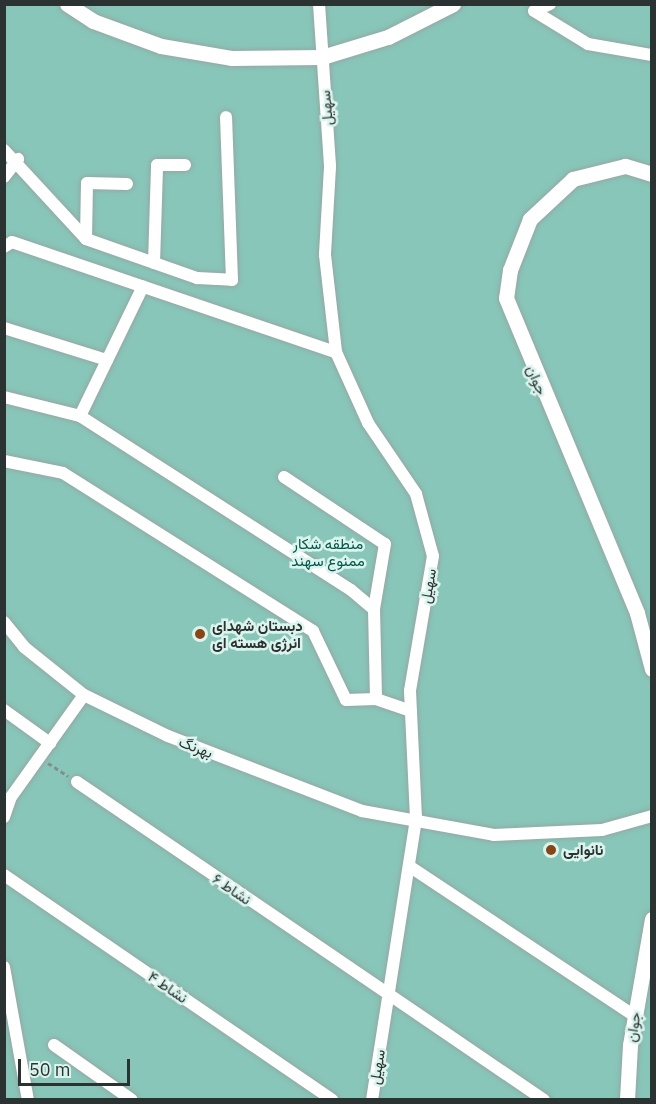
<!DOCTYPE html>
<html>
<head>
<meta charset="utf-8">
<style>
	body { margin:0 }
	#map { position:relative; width:656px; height:1104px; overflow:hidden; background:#cfe6e1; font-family:"IBM Plex Sans",Vazirmatn,sans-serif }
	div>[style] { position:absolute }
	.green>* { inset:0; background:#88c6b9 }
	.path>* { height:3px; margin-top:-1.5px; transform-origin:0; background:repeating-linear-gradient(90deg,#7f8f8b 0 4.5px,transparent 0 7.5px) }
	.roads { filter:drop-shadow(0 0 2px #93a9a4) drop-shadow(0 0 2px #93a9a4) }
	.minor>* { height:12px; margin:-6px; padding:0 6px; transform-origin:6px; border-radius:6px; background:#fff }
	.tertiary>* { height:15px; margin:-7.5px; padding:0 7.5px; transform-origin:7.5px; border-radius:7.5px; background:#fff }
	.dots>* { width:16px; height:16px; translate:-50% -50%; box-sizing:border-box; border:3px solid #dcf4ee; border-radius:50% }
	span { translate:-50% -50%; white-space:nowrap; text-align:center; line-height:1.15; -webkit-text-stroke:5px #dcf4ee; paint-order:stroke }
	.street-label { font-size:15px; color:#2a3331 }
	.park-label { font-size:15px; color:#01574c }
	.poi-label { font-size:15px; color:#2a3331; font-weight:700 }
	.left { translate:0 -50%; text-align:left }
	.frame { position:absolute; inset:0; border:6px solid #2a3331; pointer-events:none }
	.scale { position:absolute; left:18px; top:1059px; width:112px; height:27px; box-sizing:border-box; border:3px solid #2a3331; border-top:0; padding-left:8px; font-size:18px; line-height:21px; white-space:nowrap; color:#2a3331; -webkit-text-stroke:4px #dcf4ee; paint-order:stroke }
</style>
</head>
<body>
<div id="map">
	<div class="green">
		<div style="clip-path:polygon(5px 5px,651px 5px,651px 1099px,5px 1099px)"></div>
	</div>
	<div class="path">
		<div style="left:48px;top:763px;width:24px;rotate:33deg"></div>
	</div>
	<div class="roads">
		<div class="minor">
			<div style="left:319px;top:4px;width:163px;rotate:86.1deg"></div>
			<div style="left:330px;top:167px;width:88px;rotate:93.3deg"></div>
			<div style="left:325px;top:255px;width:98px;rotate:83.5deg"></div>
			<div style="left:336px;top:352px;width:78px;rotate:65.7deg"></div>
			<div style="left:368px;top:423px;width:86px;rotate:55.9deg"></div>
			<div style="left:416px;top:494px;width:64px;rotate:74.7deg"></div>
			<div style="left:433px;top:556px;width:137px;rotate:99.7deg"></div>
			<div style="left:410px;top:691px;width:128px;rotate:87.3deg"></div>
			<div style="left:416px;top:819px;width:284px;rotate:98.9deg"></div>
			<div style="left:550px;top:4px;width:17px;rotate:156deg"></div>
			<div style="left:534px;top:11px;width:63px;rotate:31.4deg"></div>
			<div style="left:588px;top:44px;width:65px;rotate:9.8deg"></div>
			<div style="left:4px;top:150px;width:121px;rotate:47.3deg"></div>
			<div style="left:86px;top:239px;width:118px;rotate:19.4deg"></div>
			<div style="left:197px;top:278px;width:35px;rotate:3deg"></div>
			<div style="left:232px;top:280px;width:163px;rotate:-92.1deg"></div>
			<div style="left:4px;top:177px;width:23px;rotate:-52deg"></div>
			<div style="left:86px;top:239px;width:56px;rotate:-89deg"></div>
			<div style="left:87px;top:183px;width:40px;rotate:1.4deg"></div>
			<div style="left:4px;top:247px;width:9px;rotate:-32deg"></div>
			<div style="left:12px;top:242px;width:342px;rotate:18.8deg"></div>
			<div style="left:154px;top:263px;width:98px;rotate:-88.2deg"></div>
			<div style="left:157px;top:165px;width:28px"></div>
			<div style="left:4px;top:328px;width:108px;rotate:17.3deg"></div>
			<div style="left:4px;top:397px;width:78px;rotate:14deg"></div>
			<div style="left:80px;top:416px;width:322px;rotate:32.7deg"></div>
			<div style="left:351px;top:590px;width:30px;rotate:40deg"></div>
			<div style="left:374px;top:609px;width:90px;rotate:88.7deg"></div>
			<div style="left:80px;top:416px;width:144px;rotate:-64.1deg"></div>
			<div style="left:4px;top:461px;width:60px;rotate:11.5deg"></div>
			<div style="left:63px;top:473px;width:296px;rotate:32.3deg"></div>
			<div style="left:313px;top:631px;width:76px;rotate:64.4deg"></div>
			<div style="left:346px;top:700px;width:30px;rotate:-2deg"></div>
			<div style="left:376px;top:699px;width:37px;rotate:19deg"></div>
			<div style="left:284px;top:477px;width:121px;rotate:33.6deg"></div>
			<div style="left:385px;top:544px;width:66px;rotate:99.6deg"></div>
			<div style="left:4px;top:622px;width:32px;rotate:51deg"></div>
			<div style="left:24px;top:647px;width:77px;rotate:38.7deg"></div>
			<div style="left:84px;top:695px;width:93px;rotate:26deg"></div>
			<div style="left:168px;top:736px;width:208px;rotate:21.1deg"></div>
			<div style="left:362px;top:811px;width:134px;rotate:10.3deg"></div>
			<div style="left:494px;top:835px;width:108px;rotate:-2.7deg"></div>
			<div style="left:602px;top:830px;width:52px;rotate:-15.6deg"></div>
			<div style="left:4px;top:710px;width:57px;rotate:35.7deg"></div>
			<div style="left:77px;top:782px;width:565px;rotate:34.25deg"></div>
			<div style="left:4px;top:817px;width:21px;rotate:-71deg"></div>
			<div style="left:11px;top:797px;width:125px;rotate:-54.4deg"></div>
			<div style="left:409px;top:866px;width:271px;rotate:33.6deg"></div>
			<div style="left:4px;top:875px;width:398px;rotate:34.4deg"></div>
			<div style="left:4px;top:967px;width:135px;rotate:79.8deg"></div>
			<div style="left:54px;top:1045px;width:95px;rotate:35.2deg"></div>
		</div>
		<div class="tertiary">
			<div style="left:67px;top:4px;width:31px;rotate:33deg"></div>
			<div style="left:93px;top:21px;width:72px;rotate:20.2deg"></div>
			<div style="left:161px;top:46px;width:71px;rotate:9.7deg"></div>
			<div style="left:231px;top:58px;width:91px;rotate:-0.6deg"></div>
			<div style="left:322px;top:57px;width:69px;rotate:-16.9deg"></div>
			<div style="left:388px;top:37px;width:73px;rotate:-26.9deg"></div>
			<div style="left:652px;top:174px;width:28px;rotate:-163deg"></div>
			<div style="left:625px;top:166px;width:54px;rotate:166deg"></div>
			<div style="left:573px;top:179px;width:59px;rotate:137.1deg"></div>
			<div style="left:530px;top:219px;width:55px;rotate:111.4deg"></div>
			<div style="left:510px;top:270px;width:28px;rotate:98deg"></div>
			<div style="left:506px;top:298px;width:341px;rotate:67.4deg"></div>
			<div style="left:637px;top:613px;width:58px;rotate:75deg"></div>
			<div style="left:627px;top:1100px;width:55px;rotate:-86.9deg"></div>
			<div style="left:630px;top:1045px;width:128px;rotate:-80.1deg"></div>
		</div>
	</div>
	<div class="dots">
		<div style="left:200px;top:634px;background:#884516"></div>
		<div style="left:551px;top:850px;background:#884516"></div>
	</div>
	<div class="street-label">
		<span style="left:326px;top:108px;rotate:-95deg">سهیل</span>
		<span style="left:537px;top:380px;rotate:67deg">جوان</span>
		<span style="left:428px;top:586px;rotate:-80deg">سهیل</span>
		<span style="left:196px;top:747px;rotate:21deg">بهرنگ</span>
		<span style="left:232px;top:889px;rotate:34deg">نشاط ۶</span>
		<span style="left:168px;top:987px;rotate:34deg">نشاط ۴</span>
		<span style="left:633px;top:1027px;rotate:-81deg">جوان</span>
		<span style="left:377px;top:1067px;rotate:-81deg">سهیل</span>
	</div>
	<div class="park-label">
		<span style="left:328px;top:552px">منطقه شکار<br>ممنوع سهند</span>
	</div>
	<div class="poi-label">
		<span class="left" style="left:212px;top:634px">دبستان شهدای<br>انرژی هسته ای</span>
		<span class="left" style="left:563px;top:850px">نانوایی</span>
	</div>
	<div class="frame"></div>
	<div class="scale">50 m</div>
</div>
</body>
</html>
